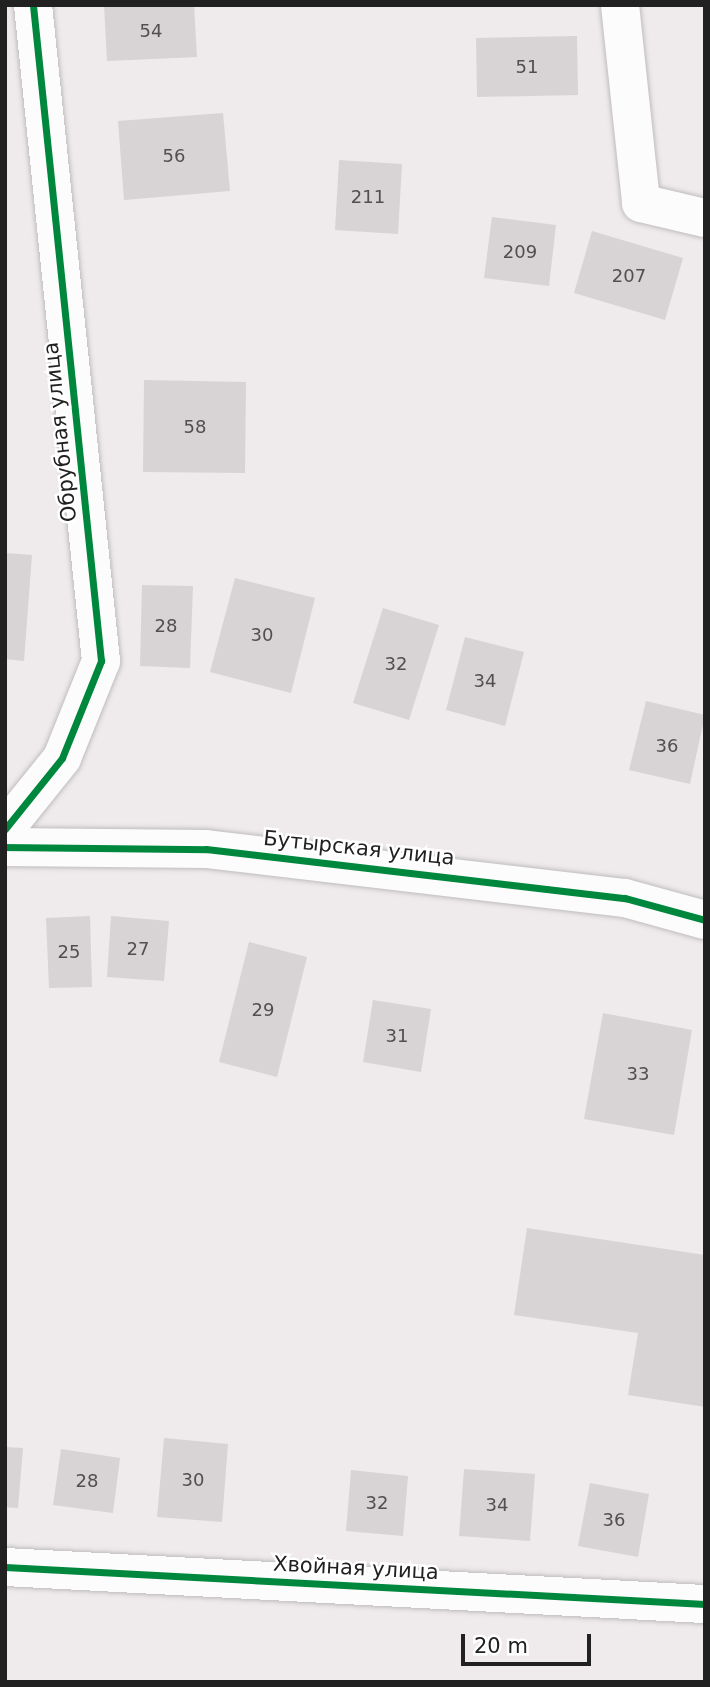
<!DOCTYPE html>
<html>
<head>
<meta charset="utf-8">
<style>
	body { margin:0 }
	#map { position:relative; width:710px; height:1687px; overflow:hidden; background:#efeaec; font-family:"DejaVu Sans",sans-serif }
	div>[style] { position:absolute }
	.building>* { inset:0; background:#d8d3d5 }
	.roads { filter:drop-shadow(0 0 2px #bfbdbe) drop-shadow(0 0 2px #bfbdbe) }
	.minor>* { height:38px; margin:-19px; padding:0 19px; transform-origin:19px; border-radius:19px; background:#fdfcfc }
	.cycleway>* { height:7px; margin:-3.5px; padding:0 3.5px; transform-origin:3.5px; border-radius:3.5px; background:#00873e }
	span { translate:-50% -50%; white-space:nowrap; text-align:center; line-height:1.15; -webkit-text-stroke:5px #fff; paint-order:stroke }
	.number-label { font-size:18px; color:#514f50 }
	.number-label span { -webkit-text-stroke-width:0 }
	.street-label { font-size:21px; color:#212121 }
	.frame { position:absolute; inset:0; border:7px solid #212121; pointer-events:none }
	.scale { position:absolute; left:461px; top:1634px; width:130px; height:32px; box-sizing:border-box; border:4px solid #212121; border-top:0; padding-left:9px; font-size:21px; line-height:24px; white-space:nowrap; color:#212121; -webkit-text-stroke:5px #fff; paint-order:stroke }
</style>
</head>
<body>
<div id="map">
	<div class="building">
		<div style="clip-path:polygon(104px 5px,194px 5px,197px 57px,107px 61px)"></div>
		<div style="clip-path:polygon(577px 36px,578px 95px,477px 97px,476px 38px)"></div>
		<div style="clip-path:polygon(223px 113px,230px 191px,124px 200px,118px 121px)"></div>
		<div style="clip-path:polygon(339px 160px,402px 164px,398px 234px,335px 230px)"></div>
		<div style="clip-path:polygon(492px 217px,556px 225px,549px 286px,484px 278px)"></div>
		<div style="clip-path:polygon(592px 231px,683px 258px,665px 320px,574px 293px)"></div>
		<div style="clip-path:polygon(144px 380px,246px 382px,245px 473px,143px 472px)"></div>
		<div style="clip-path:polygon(5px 553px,32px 555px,24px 661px,5px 659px)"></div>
		<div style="clip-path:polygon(235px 578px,315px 598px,291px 693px,210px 672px)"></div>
		<div style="clip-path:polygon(142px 585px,193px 586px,190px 668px,140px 666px)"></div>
		<div style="clip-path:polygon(383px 608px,439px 625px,409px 720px,353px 703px)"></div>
		<div style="clip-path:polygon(465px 637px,524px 652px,505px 726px,446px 710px)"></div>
		<div style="clip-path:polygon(646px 701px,705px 715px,690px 784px,629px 770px)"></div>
		<div style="clip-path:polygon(90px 916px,92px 987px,49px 988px,46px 918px)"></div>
		<div style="clip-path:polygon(111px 916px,169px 921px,164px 981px,107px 977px)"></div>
		<div style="clip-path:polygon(249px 942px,307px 957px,277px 1077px,219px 1062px)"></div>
		<div style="clip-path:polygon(373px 1000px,431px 1009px,421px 1072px,363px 1062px)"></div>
		<div style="clip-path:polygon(603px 1013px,692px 1030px,674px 1135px,584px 1119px)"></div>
		<div style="clip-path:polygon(527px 1228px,705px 1255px,705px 1407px,628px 1395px,638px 1333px,514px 1315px)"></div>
		<div style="clip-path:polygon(164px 1438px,228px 1444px,222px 1522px,157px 1517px)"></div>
		<div style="clip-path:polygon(5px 1447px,23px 1448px,18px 1508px,5px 1507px)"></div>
		<div style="clip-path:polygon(61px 1449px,120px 1458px,113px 1513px,53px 1505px)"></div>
		<div style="clip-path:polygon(464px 1469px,535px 1474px,530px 1541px,459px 1536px)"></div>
		<div style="clip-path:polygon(351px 1470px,408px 1476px,403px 1536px,346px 1531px)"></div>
		<div style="clip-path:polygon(590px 1483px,649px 1494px,638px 1557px,578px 1546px)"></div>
	</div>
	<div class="roads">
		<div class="minor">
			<div style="left:620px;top:5px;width:199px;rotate:83.9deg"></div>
			<div style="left:641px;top:203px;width:66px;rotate:13.2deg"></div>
			<div style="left:5px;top:829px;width:91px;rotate:-51.2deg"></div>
			<div style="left:62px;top:758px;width:105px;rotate:-68.1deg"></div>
			<div style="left:101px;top:661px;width:660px;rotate:-95.92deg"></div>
			<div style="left:5px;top:847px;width:201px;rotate:0.6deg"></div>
			<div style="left:206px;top:849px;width:422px;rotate:6.7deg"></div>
			<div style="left:625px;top:898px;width:83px;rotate:15.4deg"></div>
			<div style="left:5px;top:1567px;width:701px;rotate:3.03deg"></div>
		</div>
	</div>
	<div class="cycleway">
		<div style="left:5px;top:829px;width:91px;rotate:-51.2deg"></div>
		<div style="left:62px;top:758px;width:105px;rotate:-68.1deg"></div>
		<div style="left:101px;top:661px;width:660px;rotate:-95.92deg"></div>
		<div style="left:5px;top:847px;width:201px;rotate:0.6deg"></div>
		<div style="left:206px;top:849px;width:422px;rotate:6.7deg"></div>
		<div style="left:625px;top:898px;width:83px;rotate:15.4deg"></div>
		<div style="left:5px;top:1567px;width:701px;rotate:3.03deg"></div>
	</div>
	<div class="number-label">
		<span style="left:151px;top:31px">54</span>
		<span style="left:527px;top:67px">51</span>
		<span style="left:174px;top:156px">56</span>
		<span style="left:368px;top:197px">211</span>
		<span style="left:520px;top:252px">209</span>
		<span style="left:629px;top:276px">207</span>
		<span style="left:195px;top:427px">58</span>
		<span style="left:166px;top:626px">28</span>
		<span style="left:262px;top:635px">30</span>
		<span style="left:396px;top:664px">32</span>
		<span style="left:485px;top:681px">34</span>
		<span style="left:667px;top:746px">36</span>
		<span style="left:138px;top:949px">27</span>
		<span style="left:69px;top:952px">25</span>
		<span style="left:263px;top:1010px">29</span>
		<span style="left:397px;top:1036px">31</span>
		<span style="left:638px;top:1074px">33</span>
		<span style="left:193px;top:1480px">30</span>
		<span style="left:87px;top:1481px">28</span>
		<span style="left:377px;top:1503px">32</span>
		<span style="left:497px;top:1505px">34</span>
		<span style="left:614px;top:1520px">36</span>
	</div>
	<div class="street-label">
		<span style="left:60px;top:432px;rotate:-96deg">Обрубная улица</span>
		<span style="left:359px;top:848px;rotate:6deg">Бутырская улица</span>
		<span style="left:356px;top:1568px;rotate:3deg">Хвойная улица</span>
	</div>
	<div class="frame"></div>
	<div class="scale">20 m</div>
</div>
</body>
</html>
